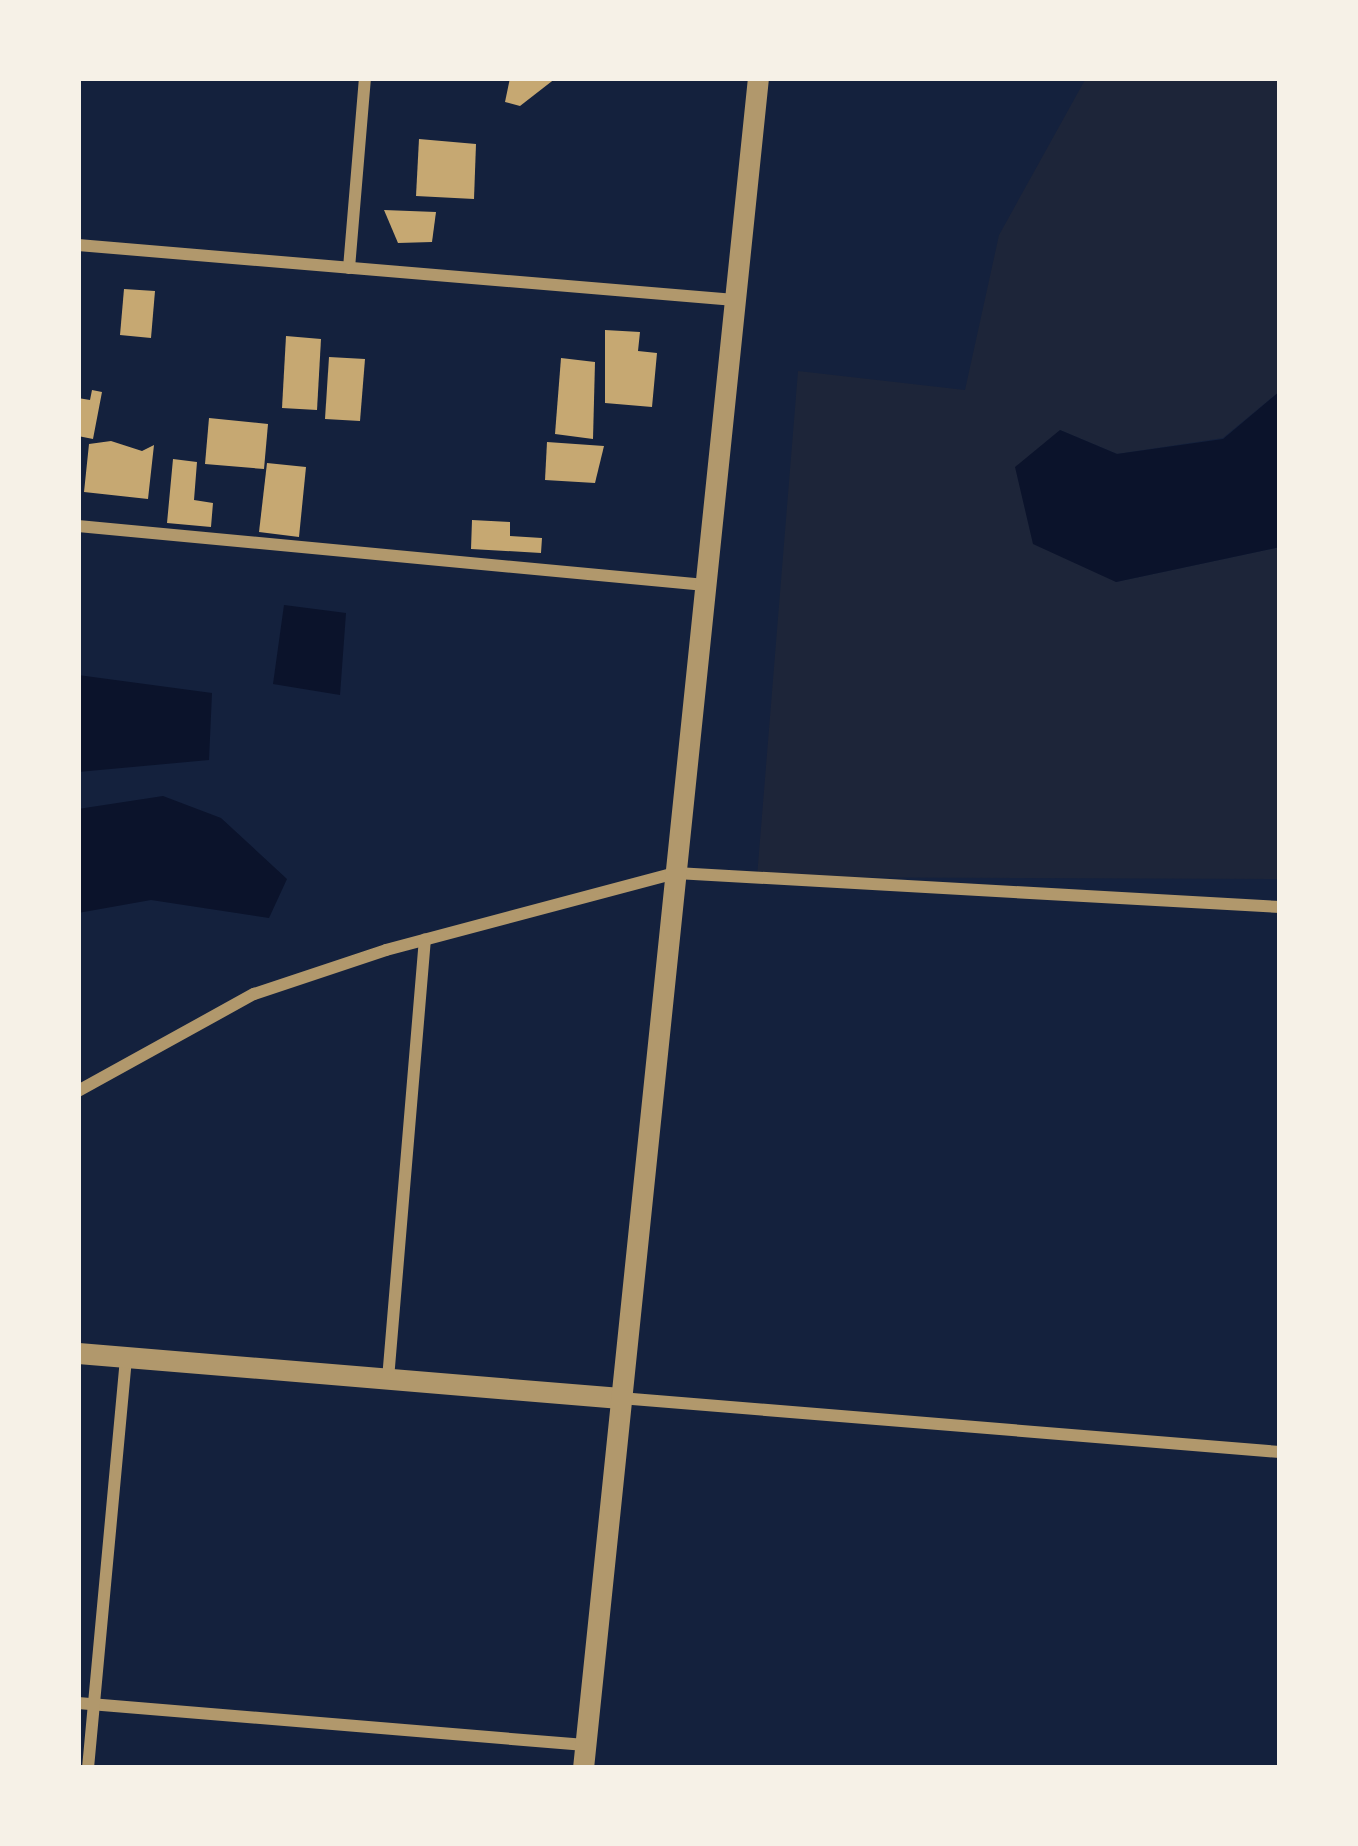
<!DOCTYPE html>
<html>
<head>
<meta charset="utf-8">
<style>
	body { margin:0 }
	#map { position:relative; width:1358px; height:1846px; overflow:hidden; background:#14213d; font-family:"Noto Sans",sans-serif }
	div>[style] { position:absolute }
	.green>* { inset:0; background:#1d2539 }
	.water>* { inset:0; background:#0b132b }
	.building>* { inset:0; background:#c6a872 }
	.minor>* { height:12px; margin:-6px; padding:0 6px; transform-origin:6px; border-radius:6px; background:#b1986c }
	.tertiary>* { height:21px; margin:-10.5px; padding:0 10.5px; transform-origin:10.5px; border-radius:10.5px; background:#b1986c }
	span { translate:-50% -50%; white-space:nowrap; text-align:center; line-height:1.15; -webkit-text-stroke:9px #f6f1e7; paint-order:stroke }
	.frame { position:absolute; inset:0; border:81px solid #f6f1e7; pointer-events:none }
</style>
</head>
<body>
<div id="map">
	<div class="green">
		<div style="clip-path:polygon(1086px 78px,1280px 78px,1280px 391px,1223px 438px,1117px 454px,1060px 430px,1116px 582px,1280px 547px,1280px 879px,757px 877px,798px 371px,965px 390px,999px 235px)"></div>
	</div>
	<div class="water">
		<div style="clip-path:polygon(1280px 391px,1280px 547px,1116px 582px,1033px 544px,1015px 467px,1060px 430px,1117px 454px,1223px 439px)"></div>
		<div style="clip-path:polygon(284px 605px,346px 613px,340px 695px,273px 684px)"></div>
		<div style="clip-path:polygon(78px 675px,212px 693px,209px 760px,78px 772px)"></div>
		<div style="clip-path:polygon(163px 796px,221px 818px,287px 879px,269px 918px,151px 900px,78px 913px,78px 809px)"></div>
	</div>
	<div class="building">
		<div style="clip-path:polygon(510px 78px,556px 78px,520px 106px,505px 102px)"></div>
		<div style="clip-path:polygon(419px 139px,476px 144px,474px 199px,416px 196px)"></div>
		<div style="clip-path:polygon(384px 210px,436px 212px,432px 242px,398px 243px)"></div>
		<div style="clip-path:polygon(124px 289px,155px 291px,151px 338px,120px 335px)"></div>
		<div style="clip-path:polygon(605px 330px,640px 332px,638px 351px,657px 353px,652px 407px,605px 403px)"></div>
		<div style="clip-path:polygon(286px 336px,321px 339px,317px 410px,282px 408px)"></div>
		<div style="clip-path:polygon(329px 357px,365px 359px,360px 421px,325px 419px)"></div>
		<div style="clip-path:polygon(561px 358px,595px 362px,593px 439px,555px 434px)"></div>
		<div style="clip-path:polygon(92px 390px,102px 392px,93px 439px,78px 436px,78px 398px,90px 400px)"></div>
		<div style="clip-path:polygon(209px 418px,268px 424px,264px 469px,205px 464px)"></div>
		<div style="clip-path:polygon(111px 441px,142px 451px,154px 445px,148px 499px,84px 492px,89px 444px)"></div>
		<div style="clip-path:polygon(547px 442px,604px 446px,595px 483px,545px 480px)"></div>
		<div style="clip-path:polygon(173px 459px,197px 462px,194px 500px,213px 503px,211px 527px,167px 523px)"></div>
		<div style="clip-path:polygon(267px 463px,306px 467px,299px 537px,259px 532px)"></div>
		<div style="clip-path:polygon(472px 520px,510px 522px,510px 536px,542px 538px,541px 553px,471px 549px)"></div>
	</div>
	<div class="minor">
		<div style="left:78px;top:245px;width:659px;rotate:4.79deg"></div>
		<div style="left:349px;top:268px;width:191px;rotate:-85.2deg"></div>
		<div style="left:78px;top:526px;width:630px;rotate:5.38deg"></div>
		<div style="left:78px;top:1091px;width:201px;rotate:-28.9deg"></div>
		<div style="left:254px;top:994px;width:139px;rotate:-18.4deg"></div>
		<div style="left:386px;top:950px;width:300px;rotate:-14.9deg"></div>
		<div style="left:676px;top:873px;width:605px;rotate:3.22deg"></div>
		<div style="left:388px;top:1379px;width:441px;rotate:-85.2deg"></div>
		<div style="left:620px;top:1398px;width:662px;rotate:4.68deg"></div>
		<div style="left:78px;top:1703px;width:509px;rotate:4.74deg"></div>
		<div style="left:88px;top:1768px;width:413px;rotate:-84.7deg"></div>
	</div>
	<div class="tertiary">
		<div style="left:78px;top:1353px;width:544px;rotate:4.75deg"></div>
		<div style="left:583px;top:1768px;width:1699px;rotate:-84.09deg"></div>
	</div>
	<div class="frame"></div>
</div>
</body>
</html>
